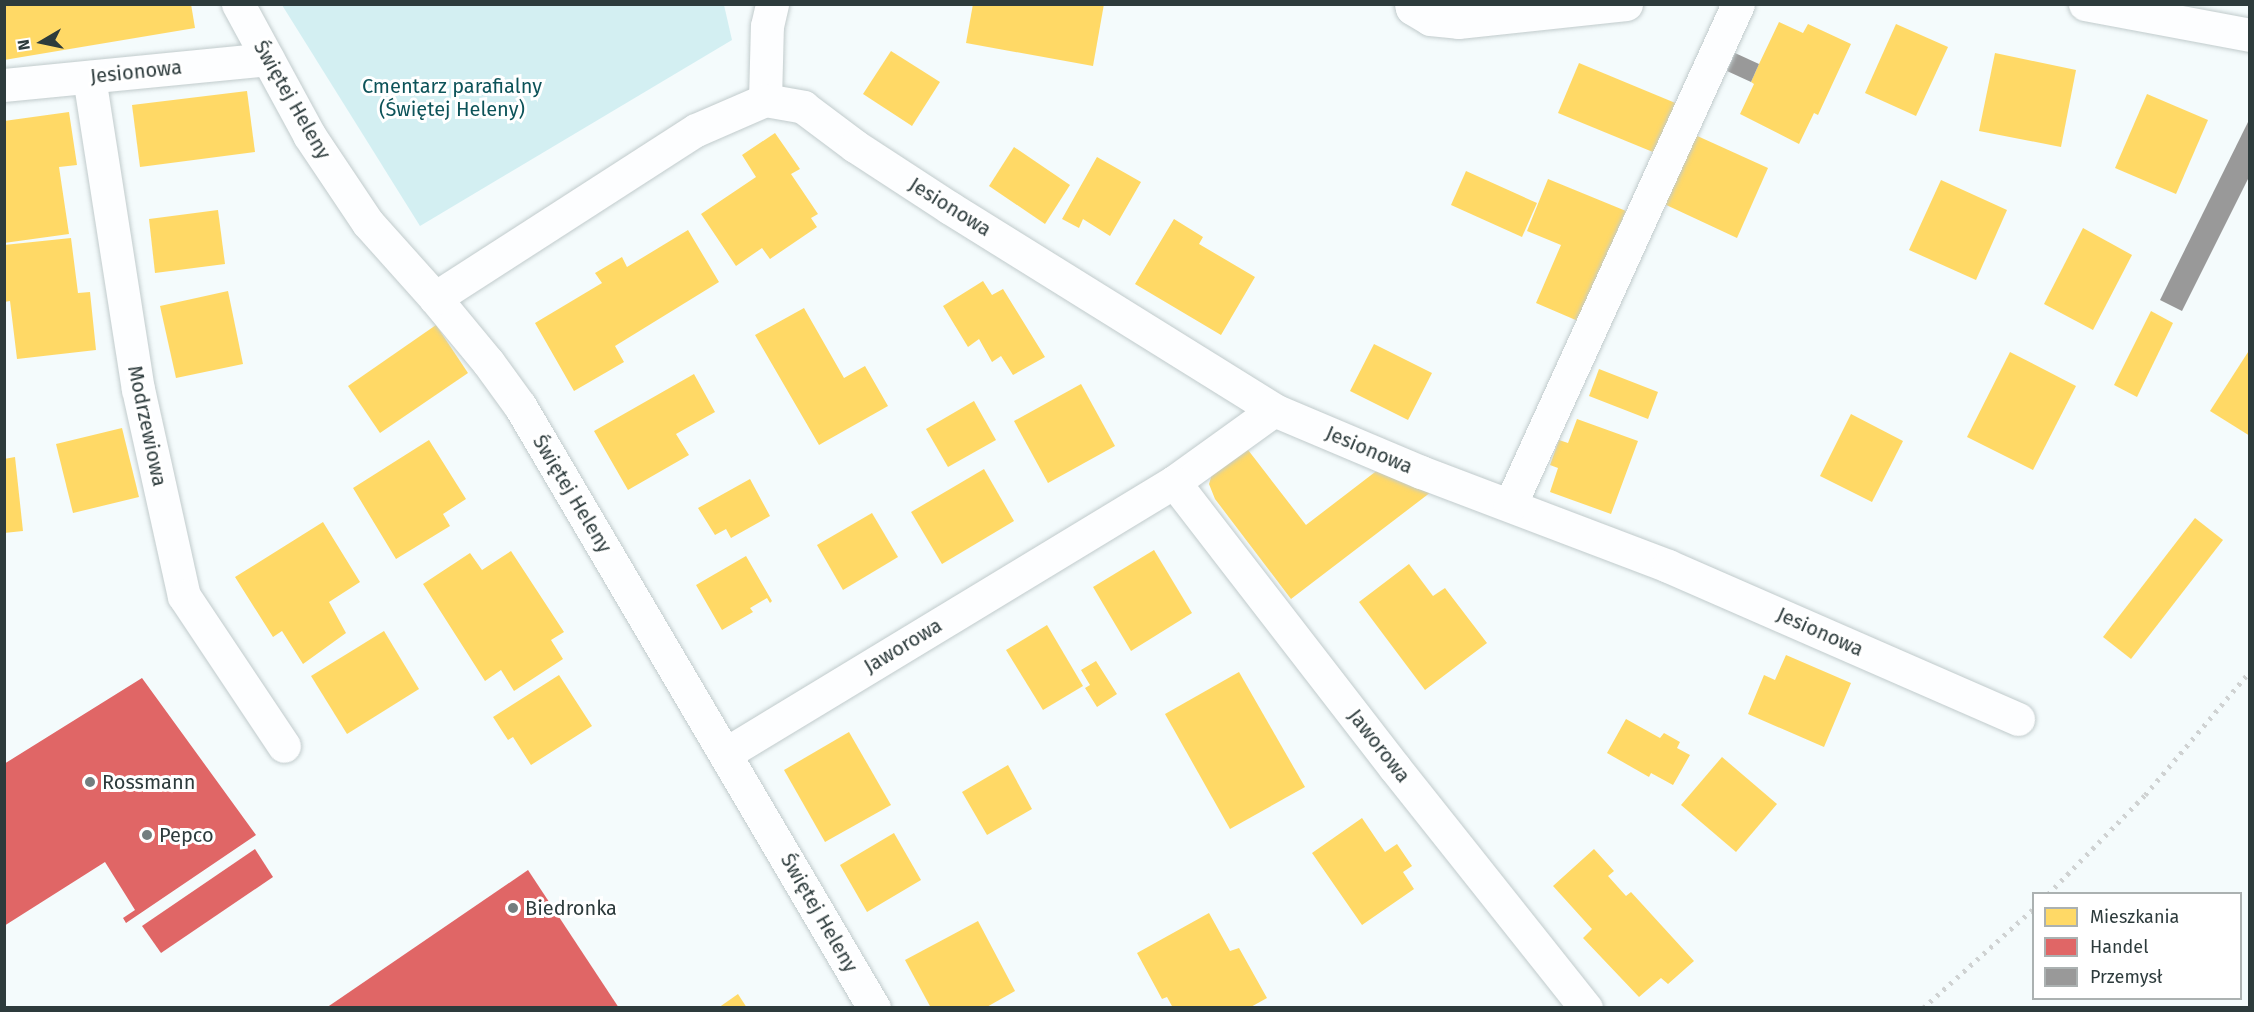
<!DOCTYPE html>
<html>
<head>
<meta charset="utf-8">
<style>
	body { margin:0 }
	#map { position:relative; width:2254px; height:1012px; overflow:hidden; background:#f4fbfc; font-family:"Fira Sans",sans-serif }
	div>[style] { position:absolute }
	.green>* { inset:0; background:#d3eff2 }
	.homes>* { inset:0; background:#ffd966 }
	.shops>* { inset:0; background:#e06666 }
	.industry>* { inset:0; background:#999 }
	.roads { filter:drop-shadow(0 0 2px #c1cbcc) drop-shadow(0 0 2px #c1cbcc) }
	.minor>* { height:33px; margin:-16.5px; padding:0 16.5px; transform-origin:16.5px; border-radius:16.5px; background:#fdfeff }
	.rail>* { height:4.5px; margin-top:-2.25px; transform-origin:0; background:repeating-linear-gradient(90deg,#cfd2d2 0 3px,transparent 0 9px) }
	.dots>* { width:16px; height:16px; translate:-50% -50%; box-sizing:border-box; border:3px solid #fff; border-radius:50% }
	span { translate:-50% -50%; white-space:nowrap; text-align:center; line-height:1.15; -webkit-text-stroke:6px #fff; paint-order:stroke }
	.street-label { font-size:20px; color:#2d3b3c }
	.park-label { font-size:20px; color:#0d5359 }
	.poi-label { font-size:20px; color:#2d3b3c }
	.left { translate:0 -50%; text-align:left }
	.frame { position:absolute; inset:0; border:6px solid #2d3b3c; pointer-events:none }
	.legend { position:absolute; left:2032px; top:892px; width:210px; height:108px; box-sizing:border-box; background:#fff; border:2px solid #abb1b1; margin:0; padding:8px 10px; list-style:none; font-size:18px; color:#2d3b3c }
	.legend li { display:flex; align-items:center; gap:12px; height:30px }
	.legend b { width:30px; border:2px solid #abb1b1 }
	.north { position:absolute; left:12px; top:12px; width:60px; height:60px; -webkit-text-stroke:4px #fff; paint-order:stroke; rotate:261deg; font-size:16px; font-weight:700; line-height:24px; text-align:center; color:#2d3b3c }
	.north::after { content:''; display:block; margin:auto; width:21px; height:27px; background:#2d3b3c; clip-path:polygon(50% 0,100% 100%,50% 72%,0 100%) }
</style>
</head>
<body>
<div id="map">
	<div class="green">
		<div style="clip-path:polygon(282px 5px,724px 5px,732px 40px,420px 226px)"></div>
	</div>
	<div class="homes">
		<div style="clip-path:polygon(4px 4px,191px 4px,195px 28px,4px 60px)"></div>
		<div style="clip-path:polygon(973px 4px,1104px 4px,1093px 66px,966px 43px)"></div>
		<div style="clip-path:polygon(1779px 22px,1803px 33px,1808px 24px,1851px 44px,1818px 115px,1814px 113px,1799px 144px,1740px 114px,1754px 84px,1751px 82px,1759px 64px)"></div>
		<div style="clip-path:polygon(1896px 24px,1948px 47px,1916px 116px,1865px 93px)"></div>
		<div style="clip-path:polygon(891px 51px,940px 82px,912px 126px,863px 94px)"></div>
		<div style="clip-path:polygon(1995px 53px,2076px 70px,2061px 147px,1979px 131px)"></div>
		<div style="clip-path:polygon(1579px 63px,1685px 107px,1665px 157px,1558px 113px)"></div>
		<div style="clip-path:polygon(247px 91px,255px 152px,140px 167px,132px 105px)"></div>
		<div style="clip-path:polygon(2147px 94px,2208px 120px,2176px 194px,2115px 168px)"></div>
		<div style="clip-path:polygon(69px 112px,77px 165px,59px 167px,69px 234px,4px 243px,4px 121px)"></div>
		<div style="clip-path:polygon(775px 133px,800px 169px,791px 174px,818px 214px,811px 218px,817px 227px,770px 259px,762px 248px,736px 266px,701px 214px,756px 177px,742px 155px)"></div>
		<div style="clip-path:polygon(1693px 134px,1768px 168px,1737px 238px,1662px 203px)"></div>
		<div style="clip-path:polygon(1014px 147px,1070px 185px,1045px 224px,989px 186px)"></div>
		<div style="clip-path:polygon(1097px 157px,1141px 182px,1110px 236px,1083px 219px,1079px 228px,1062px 219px)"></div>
		<div style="clip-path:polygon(1466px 171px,1537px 203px,1522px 237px,1451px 205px)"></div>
		<div style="clip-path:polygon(1548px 179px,1626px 211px,1578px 321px,1536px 303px,1561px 245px,1527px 231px)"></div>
		<div style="clip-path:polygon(1941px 180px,2007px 210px,1976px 280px,1909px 250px)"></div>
		<div style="clip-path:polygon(218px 210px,225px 264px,155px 273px,149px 219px)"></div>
		<div style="clip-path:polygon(1174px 219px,1203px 237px,1199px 244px,1255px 277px,1221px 335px,1135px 284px)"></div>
		<div style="clip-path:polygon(2083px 228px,2132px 255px,2093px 330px,2044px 304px)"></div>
		<div style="clip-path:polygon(688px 230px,719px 282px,615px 346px,624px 362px,574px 391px,535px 323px,602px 283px,595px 273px,622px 257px,627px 267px)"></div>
		<div style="clip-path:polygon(71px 238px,78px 293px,90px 292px,96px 350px,17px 359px,10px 301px,4px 302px,4px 245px)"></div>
		<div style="clip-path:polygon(983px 281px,992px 295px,1003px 289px,1045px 357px,1013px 375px,1001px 356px,992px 362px,979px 339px,968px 347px,943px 306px)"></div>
		<div style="clip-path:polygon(228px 291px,243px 364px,176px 378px,160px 306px)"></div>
		<div style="clip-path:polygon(804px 308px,844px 378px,865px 366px,888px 406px,819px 445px,755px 335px)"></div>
		<div style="clip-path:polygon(2151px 311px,2173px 323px,2137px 397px,2114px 385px)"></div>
		<div style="clip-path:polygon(436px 325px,468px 373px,380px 433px,348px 386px)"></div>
		<div style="clip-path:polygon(1374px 344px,1432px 373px,1408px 420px,1350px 391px)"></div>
		<div style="clip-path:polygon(2250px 349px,2250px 436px,2210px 411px)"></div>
		<div style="clip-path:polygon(2010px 352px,2076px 386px,2033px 470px,1967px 437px)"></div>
		<div style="clip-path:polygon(1599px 369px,1658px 392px,1648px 419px,1589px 396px)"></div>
		<div style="clip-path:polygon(694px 374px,715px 412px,676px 434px,689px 455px,628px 490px,594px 431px)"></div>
		<div style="clip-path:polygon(1081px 384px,1115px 446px,1048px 483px,1014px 421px)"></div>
		<div style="clip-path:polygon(974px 401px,996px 440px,948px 467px,926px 429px)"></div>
		<div style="clip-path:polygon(1851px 414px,1903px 441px,1872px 502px,1820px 476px)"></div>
		<div style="clip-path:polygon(1577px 419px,1638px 441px,1611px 514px,1550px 492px,1558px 468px,1550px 465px,1559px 440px,1568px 443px)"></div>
		<div style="clip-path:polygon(122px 428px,139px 497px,73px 513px,56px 444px)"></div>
		<div style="clip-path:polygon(429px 440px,466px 499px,443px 514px,450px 526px,396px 559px,353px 488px)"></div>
		<div style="clip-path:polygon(1245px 446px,1306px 525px,1379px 469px,1431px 492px,1291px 599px,1215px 499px,1209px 484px,1213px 471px)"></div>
		<div style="clip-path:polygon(15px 457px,23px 531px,4px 533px,4px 459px)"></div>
		<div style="clip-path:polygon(984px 469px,1014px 521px,942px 564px,911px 512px)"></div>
		<div style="clip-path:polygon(750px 479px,770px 516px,731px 538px,726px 529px,715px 535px,698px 508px)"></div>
		<div style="clip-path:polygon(872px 513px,898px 557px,843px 590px,817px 545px)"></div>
		<div style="clip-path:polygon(2195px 518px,2223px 540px,2131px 659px,2103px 637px)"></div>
		<div style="clip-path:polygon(323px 522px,360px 582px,329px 602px,346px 633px,303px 664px,282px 631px,273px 637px,235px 577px)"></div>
		<div style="clip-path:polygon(1154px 550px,1192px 613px,1131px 651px,1093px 587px)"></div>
		<div style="clip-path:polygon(511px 551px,564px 632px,551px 640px,563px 659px,514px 691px,501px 670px,485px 681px,423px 584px,470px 553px,482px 570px)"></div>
		<div style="clip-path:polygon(746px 556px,772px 601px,770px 603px,767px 598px,750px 608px,753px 612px,722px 630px,696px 585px)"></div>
		<div style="clip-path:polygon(1409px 564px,1433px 596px,1445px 588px,1487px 643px,1425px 690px,1359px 602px)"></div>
		<div style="clip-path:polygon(1047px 625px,1083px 686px,1043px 710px,1006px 650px)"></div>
		<div style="clip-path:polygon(384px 631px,419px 689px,347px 734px,311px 676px)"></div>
		<div style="clip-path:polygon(1786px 655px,1851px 683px,1824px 747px,1748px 714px,1764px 675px,1775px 680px)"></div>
		<div style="clip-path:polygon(1096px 661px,1117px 694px,1097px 707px,1085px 688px,1090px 685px,1081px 670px)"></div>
		<div style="clip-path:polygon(1239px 672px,1305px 787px,1230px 829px,1165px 714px)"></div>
		<div style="clip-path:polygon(559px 675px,592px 726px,531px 765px,513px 737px,508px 740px,493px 717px)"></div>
		<div style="clip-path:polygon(1626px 719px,1660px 738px,1664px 733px,1680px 742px,1677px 748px,1690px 755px,1673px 785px,1651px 773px,1649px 777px,1607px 753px)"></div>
		<div style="clip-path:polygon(849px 732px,891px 805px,825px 842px,784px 770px)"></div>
		<div style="clip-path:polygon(1722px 757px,1777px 804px,1736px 852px,1681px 805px)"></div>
		<div style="clip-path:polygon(1008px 765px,1032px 809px,987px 835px,962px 792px)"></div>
		<div style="clip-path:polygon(1362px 818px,1385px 852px,1397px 844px,1412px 866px,1403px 872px,1414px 889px,1362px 925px,1312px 853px)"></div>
		<div style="clip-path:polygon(894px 833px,921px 880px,867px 912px,840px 865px)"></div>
		<div style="clip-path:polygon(1594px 849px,1614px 871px,1608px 876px,1626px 896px,1631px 892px,1694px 961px,1668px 984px,1661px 978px,1639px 997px,1583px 938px,1592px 929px,1553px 886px)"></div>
		<div style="clip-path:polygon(1209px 913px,1230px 951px,1239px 948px,1267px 998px,1249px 1008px,1173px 1008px,1167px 997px,1162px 999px,1137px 953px)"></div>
		<div style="clip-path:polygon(978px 921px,1015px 991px,985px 1008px,931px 1008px,905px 960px)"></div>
		<div style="clip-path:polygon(738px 994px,747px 1008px,718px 1008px)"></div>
	</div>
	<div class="shops">
		<div style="clip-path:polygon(142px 678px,256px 835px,126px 923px,123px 918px,135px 910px,105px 862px,4px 926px,4px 764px)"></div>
		<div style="clip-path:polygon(255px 849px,273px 877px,161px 953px,142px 926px)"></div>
		<div style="clip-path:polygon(528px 870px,619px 1008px,326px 1008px)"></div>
	</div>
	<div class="industry">
		<div style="clip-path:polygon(1735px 53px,1759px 64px,1751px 82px,1727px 71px)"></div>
		<div style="clip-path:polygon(2250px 118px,2250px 175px,2182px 311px,2160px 300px)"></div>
	</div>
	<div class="roads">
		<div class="minor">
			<div style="left:238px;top:4px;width:149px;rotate:61.5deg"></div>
			<div style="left:309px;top:135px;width:106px;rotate:56.2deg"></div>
			<div style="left:368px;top:223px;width:101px;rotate:48.2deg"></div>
			<div style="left:435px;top:298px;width:83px;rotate:50.4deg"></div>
			<div style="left:488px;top:362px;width:54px;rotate:54deg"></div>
			<div style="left:520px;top:406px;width:698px;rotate:59.54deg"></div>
			<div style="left:1411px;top:4px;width:4px;rotate:76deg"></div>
			<div style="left:1412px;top:8px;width:21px;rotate:31deg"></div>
			<div style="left:1430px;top:19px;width:28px;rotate:6deg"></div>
			<div style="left:1458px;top:22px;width:169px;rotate:-6.1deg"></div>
			<div style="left:2085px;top:4px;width:168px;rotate:10.6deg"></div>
			<div style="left:89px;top:77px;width:316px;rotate:81.1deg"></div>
			<div style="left:138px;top:389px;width:212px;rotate:77.5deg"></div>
			<div style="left:184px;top:596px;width:180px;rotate:56.3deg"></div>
			<div style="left:4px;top:85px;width:265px;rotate:-5.6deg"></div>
			<div style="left:765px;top:100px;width:74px;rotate:-88.5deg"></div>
			<div style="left:767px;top:26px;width:23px;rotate:-77deg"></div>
			<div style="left:435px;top:298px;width:310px;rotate:-32.8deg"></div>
			<div style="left:696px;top:130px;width:75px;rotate:-23.5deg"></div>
			<div style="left:765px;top:100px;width:39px;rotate:10deg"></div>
			<div style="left:803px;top:107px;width:65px;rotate:36.9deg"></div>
			<div style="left:855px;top:146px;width:113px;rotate:33.1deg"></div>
			<div style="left:950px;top:208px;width:382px;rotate:31.9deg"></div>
			<div style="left:1274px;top:410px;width:160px;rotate:22.9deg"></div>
			<div style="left:1421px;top:472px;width:264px;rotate:20.8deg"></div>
			<div style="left:1668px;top:566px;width:382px;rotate:23.6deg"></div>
			<div style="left:1174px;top:482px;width:123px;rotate:-35.8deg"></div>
			<div style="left:1510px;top:505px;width:550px;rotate:-65.53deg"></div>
			<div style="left:725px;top:754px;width:525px;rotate:-31.21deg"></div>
			<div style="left:1174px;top:482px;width:361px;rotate:52.3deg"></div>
			<div style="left:1395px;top:768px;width:307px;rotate:51.5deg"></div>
		</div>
	</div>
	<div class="rail">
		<div style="left:2048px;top:894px;width:139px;rotate:-45.6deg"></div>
		<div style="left:2145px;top:795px;width:162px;rotate:-49.7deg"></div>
		<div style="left:1923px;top:1008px;width:149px;rotate:-42deg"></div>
	</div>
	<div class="dots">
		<div style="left:90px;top:782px;background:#737e7f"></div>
		<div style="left:147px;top:835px;background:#737e7f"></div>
		<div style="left:513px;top:908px;background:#737e7f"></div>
	</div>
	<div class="street-label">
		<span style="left:136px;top:72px;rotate:-6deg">Jesionowa</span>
		<span style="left:292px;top:100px;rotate:60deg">Świętej Heleny</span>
		<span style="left:950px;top:207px;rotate:32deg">Jesionowa</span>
		<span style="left:147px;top:426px;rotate:78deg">Modrzewiowa</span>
		<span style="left:1369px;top:450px;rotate:23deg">Jesionowa</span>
		<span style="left:572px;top:494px;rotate:59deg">Świętej Heleny</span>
		<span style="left:1820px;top:632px;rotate:24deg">Jesionowa</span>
		<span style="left:903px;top:646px;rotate:-31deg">Jaworowa</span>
		<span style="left:1379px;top:746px;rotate:52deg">Jaworowa</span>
		<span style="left:819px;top:913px;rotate:60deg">Świętej Heleny</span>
	</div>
	<div class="park-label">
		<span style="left:452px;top:98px">Cmentarz parafialny<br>(Świętej Heleny)</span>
	</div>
	<div class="poi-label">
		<span class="left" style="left:102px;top:782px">Rossmann</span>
		<span class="left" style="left:159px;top:835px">Pepco</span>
		<span class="left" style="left:525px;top:908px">Biedronka</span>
	</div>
	<div class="frame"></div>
	<ul class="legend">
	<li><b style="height:16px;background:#ffd966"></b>Mieszkania</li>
	<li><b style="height:16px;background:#e06666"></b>Handel</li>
	<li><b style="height:16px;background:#999"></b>Przemysł</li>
	</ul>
	<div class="north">N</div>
</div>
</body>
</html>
